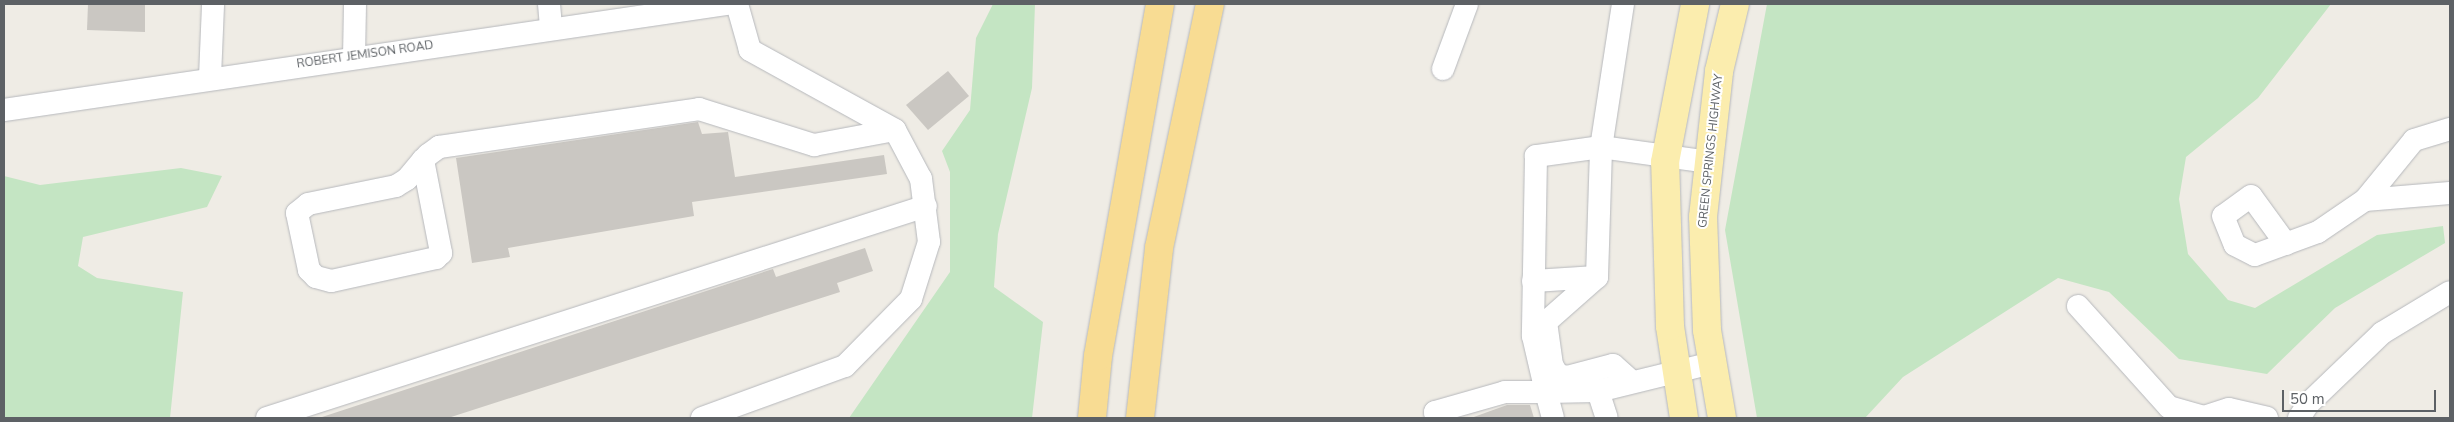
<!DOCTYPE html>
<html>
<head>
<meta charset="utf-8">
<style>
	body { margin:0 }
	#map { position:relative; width:2454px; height:422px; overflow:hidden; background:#efece5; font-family:"Nunito Sans",sans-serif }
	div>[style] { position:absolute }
	.green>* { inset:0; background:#c4e5c3 }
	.building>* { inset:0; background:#cac7c2 }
	.roads { filter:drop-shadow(0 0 1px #b6b8bc) drop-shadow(0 0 1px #b6b8bc) }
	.minor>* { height:22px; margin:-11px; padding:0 11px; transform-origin:11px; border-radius:11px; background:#fff }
	.major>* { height:28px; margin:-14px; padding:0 14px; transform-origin:14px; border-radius:14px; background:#fbedae }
	.highway>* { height:28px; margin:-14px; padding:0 14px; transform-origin:14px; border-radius:14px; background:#f8dc93 }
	span { translate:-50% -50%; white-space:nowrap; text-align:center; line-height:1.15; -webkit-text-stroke:4px #fff; paint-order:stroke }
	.street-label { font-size:12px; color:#5d6165 }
	.frame { position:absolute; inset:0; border:5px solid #5d6165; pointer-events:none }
	.scale { position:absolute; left:2282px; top:390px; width:154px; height:22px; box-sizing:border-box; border:2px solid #5d6165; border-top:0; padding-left:6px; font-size:15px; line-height:18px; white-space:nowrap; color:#5d6165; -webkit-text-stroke:4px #fff; paint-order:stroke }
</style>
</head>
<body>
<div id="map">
	<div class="green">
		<div style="clip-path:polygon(993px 4px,1035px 4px,1032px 88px,998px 234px,994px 287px,1043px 322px,1032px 418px,849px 418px,950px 272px,950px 172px,942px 151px,970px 110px,976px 38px)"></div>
		<div style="clip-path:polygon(1767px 4px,2331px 4px,2258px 98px,2186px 157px,2179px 199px,2188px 254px,2228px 300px,2255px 308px,2377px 235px,2443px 226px,2445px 243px,2335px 308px,2267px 374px,2179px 359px,2109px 292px,2058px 278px,1903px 377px,1865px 418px,1757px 418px,1725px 230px)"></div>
		<div style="clip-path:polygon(181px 168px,222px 176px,207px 207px,83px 237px,78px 266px,97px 278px,183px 292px,170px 418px,4px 418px,4px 176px,40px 185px)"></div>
	</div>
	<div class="building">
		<div style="clip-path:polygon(88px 4px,145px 4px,145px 32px,87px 30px)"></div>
		<div style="clip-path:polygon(948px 71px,969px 96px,928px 130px,906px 105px)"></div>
		<div style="clip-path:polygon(698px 122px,702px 134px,728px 132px,735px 177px,884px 155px,887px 174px,692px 202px,694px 216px,508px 248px,510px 257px,472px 263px,456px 158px)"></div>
		<div style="clip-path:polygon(865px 248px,873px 271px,837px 283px,840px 292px,448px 418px,319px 418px,773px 269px,776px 277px)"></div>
		<div style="clip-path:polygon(1507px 405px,1530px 405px,1534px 418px,1471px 418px)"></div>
	</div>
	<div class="roads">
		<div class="minor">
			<div style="left:549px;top:4px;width:25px;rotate:85deg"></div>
			<div style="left:1623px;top:4px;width:145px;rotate:98.7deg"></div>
			<div style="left:1601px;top:147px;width:109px;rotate:7.9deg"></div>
			<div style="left:354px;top:57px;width:53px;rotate:-88.9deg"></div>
			<div style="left:1443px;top:69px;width:69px;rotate:-69.7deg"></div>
			<div style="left:210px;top:77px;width:73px;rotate:-87.6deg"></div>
			<div style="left:4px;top:110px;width:731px;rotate:-8.34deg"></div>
			<div style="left:423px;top:160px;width:95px;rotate:79deg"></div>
			<div style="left:441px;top:253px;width:7px;rotate:135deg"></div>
			<div style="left:436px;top:258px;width:107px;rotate:167.6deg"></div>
			<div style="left:331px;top:281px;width:16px;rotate:-165deg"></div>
			<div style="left:316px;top:277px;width:10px;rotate:-135deg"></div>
			<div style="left:309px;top:270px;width:58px;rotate:-101.9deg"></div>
			<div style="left:297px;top:213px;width:14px;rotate:-39deg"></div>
			<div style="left:308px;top:204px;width:90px;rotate:-11.6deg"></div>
			<div style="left:396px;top:186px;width:13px;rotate:-32deg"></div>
			<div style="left:407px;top:179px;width:25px;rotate:-50deg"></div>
			<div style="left:423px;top:160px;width:7px;rotate:-45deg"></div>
			<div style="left:428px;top:155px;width:14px;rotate:-36deg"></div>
			<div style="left:439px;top:147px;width:263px;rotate:-8.3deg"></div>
			<div style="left:699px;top:109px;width:121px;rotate:17.4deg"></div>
			<div style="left:814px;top:145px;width:82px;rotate:-10.5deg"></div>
			<div style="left:2365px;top:200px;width:77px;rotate:-50.8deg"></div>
			<div style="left:2414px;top:140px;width:38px;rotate:-17deg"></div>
			<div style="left:2286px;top:244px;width:59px;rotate:-126.1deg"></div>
			<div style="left:2251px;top:196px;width:34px;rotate:144deg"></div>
			<div style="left:2223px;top:216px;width:31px;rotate:68deg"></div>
			<div style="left:2235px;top:245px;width:22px;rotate:27deg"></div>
			<div style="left:2255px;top:255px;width:67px;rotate:-20.1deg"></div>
			<div style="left:2318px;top:232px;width:57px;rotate:-34.2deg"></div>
			<div style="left:2365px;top:200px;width:85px;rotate:-4.7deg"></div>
			<div style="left:1533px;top:281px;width:64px;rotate:-3.6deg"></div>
			<div style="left:2078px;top:306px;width:136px;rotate:48deg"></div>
			<div style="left:2169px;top:407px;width:33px;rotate:16deg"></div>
			<div style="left:1631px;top:381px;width:24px;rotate:-138deg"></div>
			<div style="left:1613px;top:365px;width:48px;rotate:165.4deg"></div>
			<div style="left:1567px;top:377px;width:9px;rotate:-167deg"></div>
			<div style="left:1558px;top:375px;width:12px;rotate:-121deg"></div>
			<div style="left:1552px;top:365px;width:43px;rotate:-97.9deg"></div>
			<div style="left:1546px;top:322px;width:68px;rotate:-41.4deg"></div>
			<div style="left:1597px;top:277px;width:130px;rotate:-88.2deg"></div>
			<div style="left:1601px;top:147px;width:66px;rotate:172.1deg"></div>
			<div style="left:1536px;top:156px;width:180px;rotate:91deg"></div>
			<div style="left:1533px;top:336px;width:57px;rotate:76.9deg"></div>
			<div style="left:1546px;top:392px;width:52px;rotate:-1.1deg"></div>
			<div style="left:1598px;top:391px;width:117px;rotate:-13.8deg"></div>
			<div style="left:1598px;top:391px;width:28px;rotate:72deg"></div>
			<div style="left:267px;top:418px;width:692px;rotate:-17.83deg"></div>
			<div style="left:702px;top:418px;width:152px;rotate:-20deg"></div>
			<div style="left:845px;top:366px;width:94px;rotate:-45.4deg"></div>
			<div style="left:911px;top:299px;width:60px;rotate:-72.5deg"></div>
			<div style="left:929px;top:242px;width:64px;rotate:-97.2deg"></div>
			<div style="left:921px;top:179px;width:55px;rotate:-118deg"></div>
			<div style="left:895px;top:130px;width:166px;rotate:-151.1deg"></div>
			<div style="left:750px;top:50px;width:48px;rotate:-105.8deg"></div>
			<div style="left:1436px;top:418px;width:6px;rotate:-99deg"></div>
			<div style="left:1435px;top:412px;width:73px;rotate:-15.9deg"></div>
			<div style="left:1505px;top:392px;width:41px"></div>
			<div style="left:1546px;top:392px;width:27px;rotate:75deg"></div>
			<div style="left:2201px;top:418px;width:29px;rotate:-18deg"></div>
			<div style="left:2229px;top:409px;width:39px;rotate:13deg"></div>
			<div style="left:2299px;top:418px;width:17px;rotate:-57deg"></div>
			<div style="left:2308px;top:404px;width:103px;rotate:-43.8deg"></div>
			<div style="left:2382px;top:333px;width:79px;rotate:-31.1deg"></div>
		</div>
		<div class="major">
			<div style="left:1684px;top:418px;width:93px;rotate:-98.7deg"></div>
			<div style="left:1670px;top:326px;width:164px;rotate:-91.7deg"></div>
			<div style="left:1665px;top:162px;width:161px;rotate:-79.2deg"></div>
			<div style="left:1722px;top:418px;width:89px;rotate:-99.7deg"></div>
			<div style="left:1707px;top:330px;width:113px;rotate:-92deg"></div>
			<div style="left:1703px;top:217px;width:147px;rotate:-83.7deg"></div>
			<div style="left:1719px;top:71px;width:69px;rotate:-76.6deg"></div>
		</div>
		<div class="highway">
			<div style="left:1092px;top:418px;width:62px;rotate:-84.5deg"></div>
			<div style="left:1098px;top:356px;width:357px;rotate:-80deg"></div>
			<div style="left:1140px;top:418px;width:171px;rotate:-83.6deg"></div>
			<div style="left:1159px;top:248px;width:249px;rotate:-78.2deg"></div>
		</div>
	</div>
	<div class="street-label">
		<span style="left:365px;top:55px;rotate:-8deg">ROBERT JEMISON ROAD</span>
		<span style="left:1711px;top:151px;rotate:-84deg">GREEN SPRINGS HIGHWAY</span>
	</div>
	<div class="frame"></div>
	<div class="scale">50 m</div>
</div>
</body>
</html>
